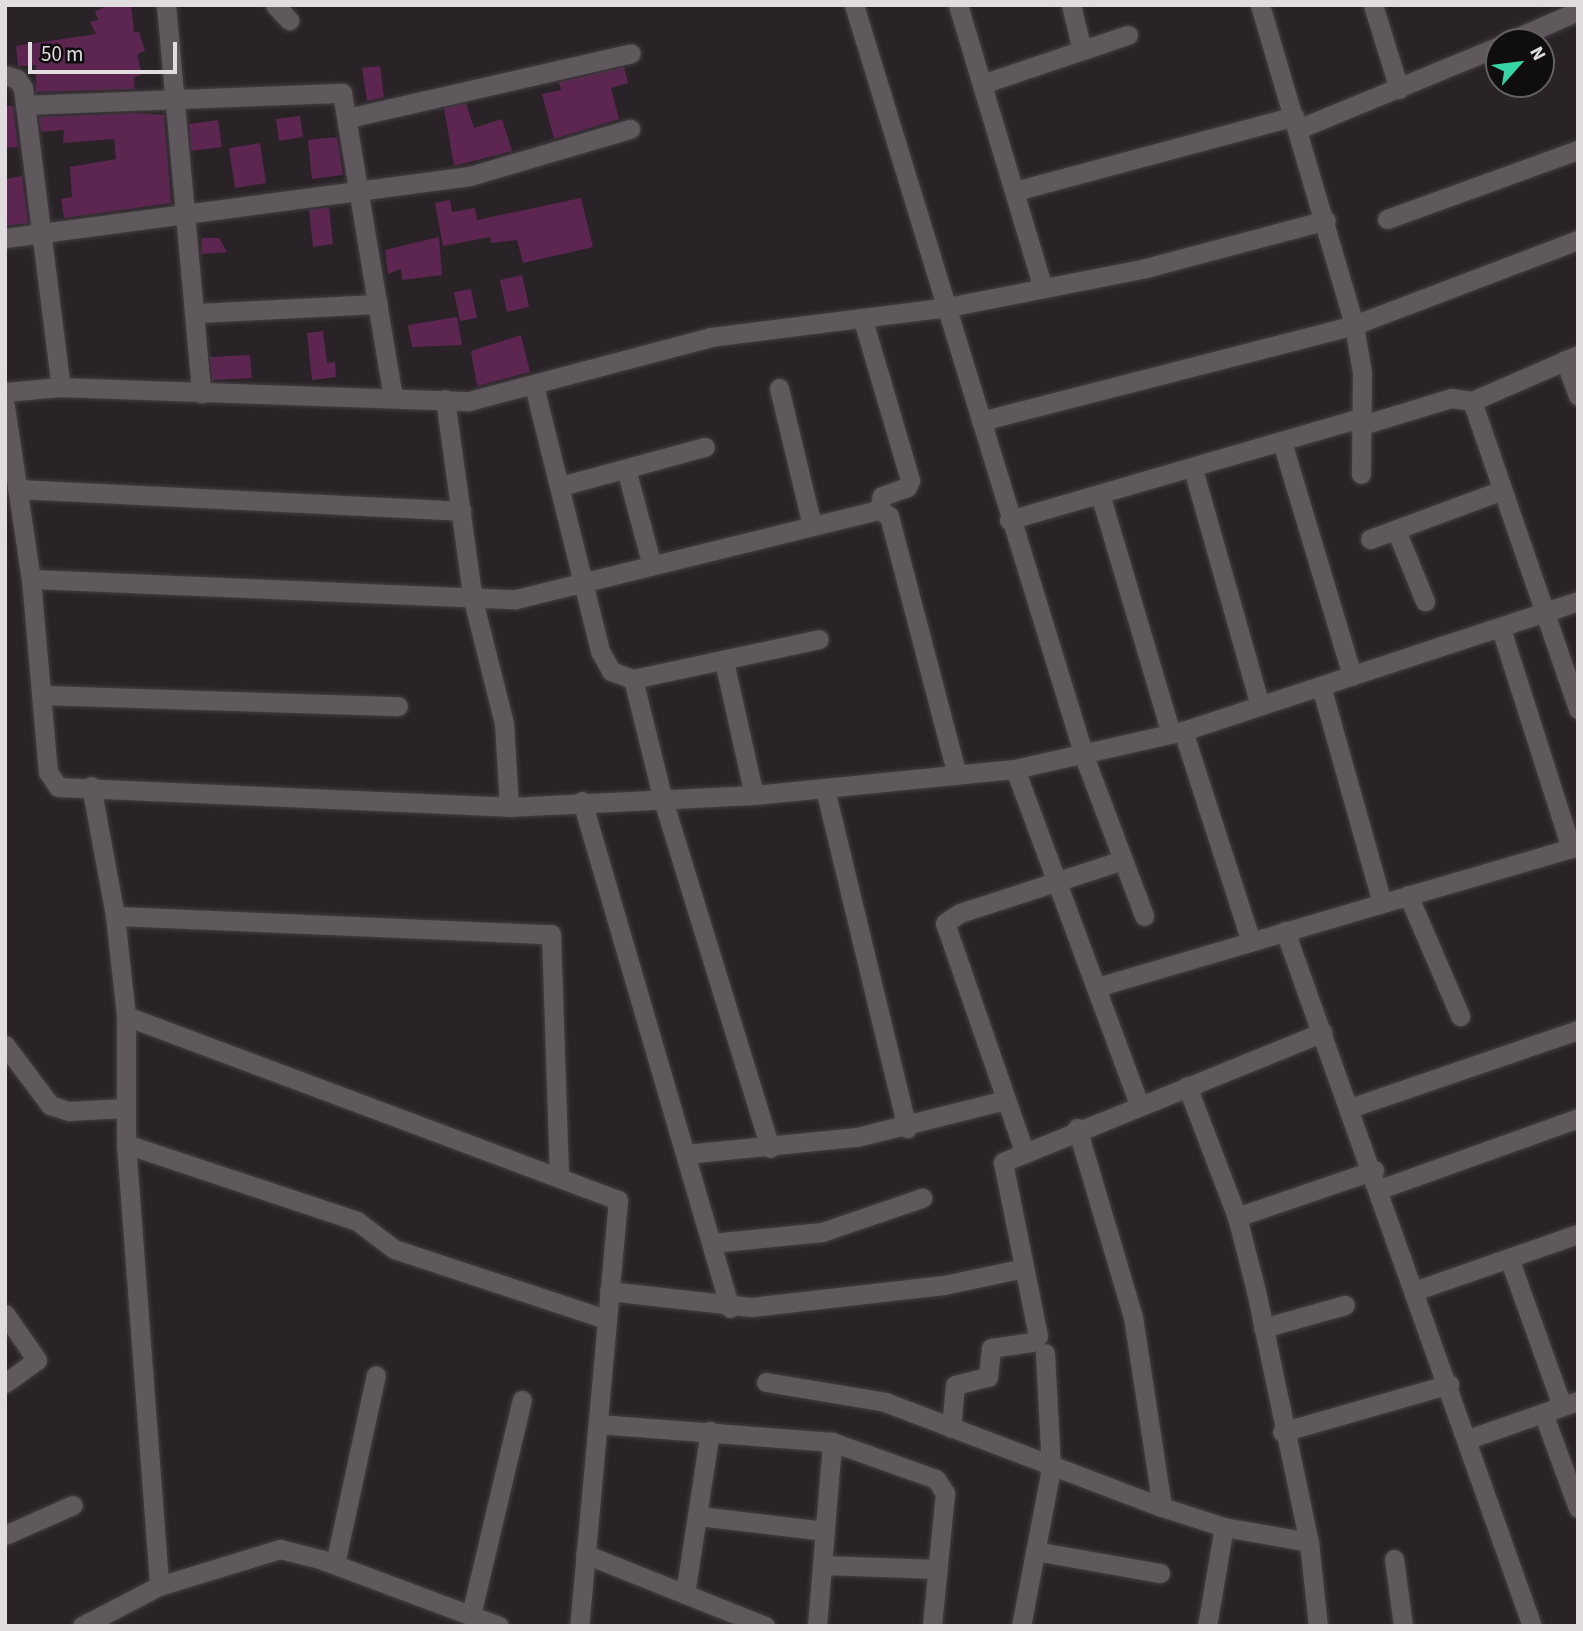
<!DOCTYPE html>
<html>
<head>
<meta charset="utf-8">
<style>
	body { margin:0 }
	#map { position:relative; width:1583px; height:1631px; overflow:hidden; background:#292327; font-family:"Source Sans 3",sans-serif }
	div>[style] { position:absolute }
	.building>* { inset:0; background:#5d2651 }
	.roads { filter:drop-shadow(0 0 2px #433e42) drop-shadow(0 0 2px #433e42) }
	.street>* { height:19px; margin:-9.5px; padding:0 9.5px; transform-origin:9.5px; border-radius:9.5px; background:#5f585d }
	span { translate:-50% -50%; white-space:nowrap; text-align:center; line-height:1.15; -webkit-text-stroke:5px #100d0f; paint-order:stroke }
	.frame { position:absolute; inset:0; border:7px solid #e0dcdf; pointer-events:none }
	.north { position:absolute; left:1485px; top:28px; width:70px; height:70px; box-sizing:border-box; background:#100d0f; border:2px solid #636062; border-radius:50%; rotate:62deg; font-size:19px; font-weight:700; line-height:28px; text-align:center; color:#e0dcdf }
	.north::after { content:''; display:block; margin:auto; width:24px; height:32px; background:#37d4a6; clip-path:polygon(50% 0,100% 100%,50% 72%,0 100%) }
	.scale { position:absolute; left:28px; top:42px; width:149px; height:32px; box-sizing:border-box; border:4px solid #e0dcdf; border-top:0; padding-left:9px; font-size:21px; line-height:24px; white-space:nowrap; color:#e0dcdf; -webkit-text-stroke:5px #100d0f; paint-order:stroke }
</style>
</head>
<body>
<div id="map">
	<div class="building">
		<div style="clip-path:polygon(111px 5px,131px 5px,134px 32px,139px 32px,145px 51px,137px 54px,142px 75px,134px 77px,135px 89px,36px 92px,36px 65px,18px 66px,16px 46px,96px 34px,90px 22px,98px 20px,95px 11px)"></div>
		<div style="clip-path:polygon(380px 66px,384px 97px,367px 101px,362px 68px)"></div>
		<div style="clip-path:polygon(624px 67px,628px 83px,611px 88px,619px 119px,554px 139px,542px 94px,561px 90px,559px 82px)"></div>
		<div style="clip-path:polygon(466px 103px,474px 128px,502px 119px,512px 151px,454px 166px,444px 108px)"></div>
		<div style="clip-path:polygon(5px 106px,13px 106px,18px 147px,5px 148px)"></div>
		<div style="clip-path:polygon(137px 113px,164px 115px,171px 203px,64px 218px,61px 199px,72px 197px,70px 167px,116px 159px,114px 139px,63px 143px,64px 130px,41px 132px,39px 117px)"></div>
		<div style="clip-path:polygon(300px 116px,303px 137px,279px 141px,276px 119px)"></div>
		<div style="clip-path:polygon(218px 120px,222px 147px,191px 151px,189px 124px)"></div>
		<div style="clip-path:polygon(337px 137px,343px 175px,312px 179px,308px 140px)"></div>
		<div style="clip-path:polygon(260px 143px,266px 183px,235px 188px,229px 148px)"></div>
		<div style="clip-path:polygon(22px 176px,28px 223px,5px 226px,5px 179px)"></div>
		<div style="clip-path:polygon(581px 198px,593px 247px,523px 263px,517px 240px,491px 243px,490px 237px,443px 246px,435px 203px,450px 200px,452px 212px,475px 208px,477px 220px)"></div>
		<div style="clip-path:polygon(329px 207px,333px 244px,313px 247px,309px 210px)"></div>
		<div style="clip-path:polygon(439px 237px,442px 275px,402px 280px,401px 269px,388px 274px,385px 250px)"></div>
		<div style="clip-path:polygon(202px 238px,219px 238px,227px 252px,201px 254px)"></div>
		<div style="clip-path:polygon(522px 275px,529px 307px,507px 312px,500px 280px)"></div>
		<div style="clip-path:polygon(471px 289px,477px 318px,460px 321px,454px 292px)"></div>
		<div style="clip-path:polygon(457px 317px,462px 345px,412px 347px,408px 325px)"></div>
		<div style="clip-path:polygon(323px 331px,327px 363px,335px 362px,336px 377px,312px 380px,307px 333px)"></div>
		<div style="clip-path:polygon(521px 335px,530px 372px,477px 386px,471px 351px)"></div>
		<div style="clip-path:polygon(250px 355px,252px 378px,212px 380px,210px 357px)"></div>
	</div>
	<div class="roads">
		<div class="street">
			<div style="left:166px;top:5px;width:390px;rotate:84.8deg"></div>
			<div style="left:275px;top:5px;width:21px;rotate:47deg"></div>
			<div style="left:854px;top:5px;width:785px;rotate:72.97deg"></div>
			<div style="left:1084px;top:756px;width:171px;rotate:69.4deg"></div>
			<div style="left:958px;top:5px;width:295px;rotate:73.3deg"></div>
			<div style="left:1071px;top:5px;width:46px;rotate:76.3deg"></div>
			<div style="left:1260px;top:5px;width:334px;rotate:73.6deg"></div>
			<div style="left:1354px;top:325px;width:49px;rotate:80.5deg"></div>
			<div style="left:1362px;top:373px;width:101px;rotate:90.6deg"></div>
			<div style="left:1373px;top:5px;width:88px;rotate:72.8deg"></div>
			<div style="left:1507px;top:42px;width:77px;rotate:-23.6deg"></div>
			<div style="left:5px;top:75px;width:13px;rotate:18deg"></div>
			<div style="left:17px;top:79px;width:11px;rotate:56deg"></div>
			<div style="left:23px;top:88px;width:301px;rotate:82.8deg"></div>
			<div style="left:982px;top:84px;width:154px;rotate:-18.6deg"></div>
			<div style="left:25px;top:105px;width:317px;rotate:-2.2deg"></div>
			<div style="left:342px;top:93px;width:309px;rotate:80.5deg"></div>
			<div style="left:348px;top:118px;width:290px;rotate:-12.9deg"></div>
			<div style="left:1298px;top:129px;width:217px;rotate:-22.4deg"></div>
			<div style="left:1015px;top:191px;width:289px;rotate:-15deg"></div>
			<div style="left:1387px;top:219px;width:203px;rotate:-19.9deg"></div>
			<div style="left:5px;top:238px;width:469px;rotate:-7.6deg"></div>
			<div style="left:470px;top:176px;width:167px;rotate:-16.4deg"></div>
			<div style="left:198px;top:313px;width:180px;rotate:-2.9deg"></div>
			<div style="left:863px;top:320px;width:167px;rotate:73.6deg"></div>
			<div style="left:910px;top:480px;width:8px;rotate:113deg"></div>
			<div style="left:907px;top:487px;width:27px;rotate:160deg"></div>
			<div style="left:882px;top:496px;width:14px;rotate:102deg"></div>
			<div style="left:1578px;top:355px;width:116px;rotate:156.5deg"></div>
			<div style="left:1472px;top:401px;width:326px;rotate:71deg"></div>
			<div style="left:1565px;top:360px;width:38px;rotate:70deg"></div>
			<div style="left:534px;top:386px;width:273px;rotate:76deg"></div>
			<div style="left:600px;top:651px;width:23px;rotate:61deg"></div>
			<div style="left:611px;top:671px;width:23px;rotate:20deg"></div>
			<div style="left:633px;top:679px;width:190px;rotate:-12.1deg"></div>
			<div style="left:779px;top:388px;width:141px;rotate:76.5deg"></div>
			<div style="left:5px;top:392px;width:56px;rotate:-5.1deg"></div>
			<div style="left:61px;top:387px;width:408px;rotate:2deg"></div>
			<div style="left:469px;top:401px;width:250px;rotate:-14.8deg"></div>
			<div style="left:711px;top:337px;width:239px;rotate:-7.2deg"></div>
			<div style="left:948px;top:307px;width:202px;rotate:-11.1deg"></div>
			<div style="left:1146px;top:268px;width:186px;rotate:-14.9deg"></div>
			<div style="left:445px;top:399px;width:203px;rotate:82.1deg"></div>
			<div style="left:473px;top:600px;width:127px;rotate:75.9deg"></div>
			<div style="left:504px;top:723px;width:84px;rotate:86.6deg"></div>
			<div style="left:5px;top:406px;width:175px;rotate:81.5deg"></div>
			<div style="left:31px;top:579px;width:194px;rotate:85deg"></div>
			<div style="left:48px;top:772px;width:18px;rotate:56deg"></div>
			<div style="left:58px;top:787px;width:451px;rotate:2.5deg"></div>
			<div style="left:509px;top:807px;width:245px;rotate:-2.8deg"></div>
			<div style="left:754px;top:795px;width:262px;rotate:-5.7deg"></div>
			<div style="left:1015px;top:769px;width:172px;rotate:-12.7deg"></div>
			<div style="left:1183px;top:731px;width:416px;rotate:-18.2deg"></div>
			<div style="left:981px;top:421px;width:385px;rotate:-14.4deg"></div>
			<div style="left:1354px;top:325px;width:240px;rotate:-20.8deg"></div>
			<div style="left:1359px;top:426px;width:96px;rotate:-16.9deg"></div>
			<div style="left:1451px;top:398px;width:21px;rotate:8deg"></div>
			<div style="left:1282px;top:442px;width:244px;rotate:73.3deg"></div>
			<div style="left:626px;top:469px;width:100px;rotate:75deg"></div>
			<div style="left:1193px;top:469px;width:246px;rotate:74.2deg"></div>
			<div style="left:561px;top:486px;width:149px;rotate:-15.2deg"></div>
			<div style="left:17px;top:489px;width:445px;rotate:2.8deg"></div>
			<div style="left:1100px;top:494px;width:249px;rotate:73.5deg"></div>
			<div style="left:1009px;top:520px;width:365px;rotate:-16.2deg"></div>
			<div style="left:1396px;top:530px;width:77px;rotate:67.8deg"></div>
			<div style="left:1370px;top:539px;width:139px;rotate:-20.3deg"></div>
			<div style="left:31px;top:579px;width:485px;rotate:2.4deg"></div>
			<div style="left:516px;top:599px;width:374px;rotate:-13.8deg"></div>
			<div style="left:879px;top:510px;width:12px;rotate:31deg"></div>
			<div style="left:889px;top:516px;width:264px;rotate:75.3deg"></div>
			<div style="left:1501px;top:629px;width:230px;rotate:72.3deg"></div>
			<div style="left:724px;top:661px;width:137px;rotate:77.4deg"></div>
			<div style="left:633px;top:679px;width:125px;rotate:76.1deg"></div>
			<div style="left:663px;top:800px;width:364px;rotate:72.9deg"></div>
			<div style="left:1321px;top:686px;width:225px;rotate:74.3deg"></div>
			<div style="left:44px;top:695px;width:354px;rotate:1.8deg"></div>
			<div style="left:1183px;top:731px;width:221px;rotate:72.1deg"></div>
			<div style="left:1015px;top:769px;width:358px;rotate:69.7deg"></div>
			<div style="left:91px;top:786px;width:132px;rotate:79.5deg"></div>
			<div style="left:115px;top:916px;width:101px;rotate:83.7deg"></div>
			<div style="left:126px;top:1016px;width:128px;rotate:90deg"></div>
			<div style="left:126px;top:1144px;width:443px;rotate:85.7deg"></div>
			<div style="left:825px;top:789px;width:349px;rotate:76.4deg"></div>
			<div style="left:582px;top:801px;width:528px;rotate:73.73deg"></div>
			<div style="left:1408px;top:895px;width:132px;rotate:66.7deg"></div>
			<div style="left:115px;top:916px;width:436px;rotate:2.4deg"></div>
			<div style="left:551px;top:934px;width:244px;rotate:88.1deg"></div>
			<div style="left:1285px;top:931px;width:738px;rotate:70.44deg"></div>
			<div style="left:1097px;top:987px;width:501px;rotate:-16.34deg"></div>
			<div style="left:126px;top:1016px;width:525px;rotate:20.5deg"></div>
			<div style="left:618px;top:1200px;width:428px;rotate:95.2deg"></div>
			<div style="left:5px;top:1045px;width:75px;rotate:53.1deg"></div>
			<div style="left:50px;top:1105px;width:20px;rotate:18deg"></div>
			<div style="left:69px;top:1111px;width:55px;rotate:-3.1deg"></div>
			<div style="left:1187px;top:1086px;width:140px;rotate:69.1deg"></div>
			<div style="left:1237px;top:1217px;width:76px;rotate:75.6deg"></div>
			<div style="left:1256px;top:1291px;width:257px;rotate:78.1deg"></div>
			<div style="left:1309px;top:1542px;width:84px;rotate:83.9deg"></div>
			<div style="left:1350px;top:1108px;width:241px;rotate:-18.9deg"></div>
			<div style="left:1077px;top:1128px;width:197px;rotate:73.5deg"></div>
			<div style="left:1133px;top:1317px;width:192px;rotate:81.3deg"></div>
			<div style="left:126px;top:1144px;width:243px;rotate:18.4deg"></div>
			<div style="left:357px;top:1221px;width:46px;rotate:37.1deg"></div>
			<div style="left:394px;top:1249px;width:223px;rotate:18.3deg"></div>
			<div style="left:1024px;top:1151px;width:241px;rotate:-109.1deg"></div>
			<div style="left:945px;top:923px;width:18px;rotate:-34deg"></div>
			<div style="left:960px;top:913px;width:171px;rotate:-18deg"></div>
			<div style="left:686px;top:1154px;width:172px;rotate:-5.7deg"></div>
			<div style="left:857px;top:1137px;width:153px;rotate:-14deg"></div>
			<div style="left:1380px;top:1189px;width:210px;rotate:-19.7deg"></div>
			<div style="left:1237px;top:1217px;width:145px;rotate:-18.9deg"></div>
			<div style="left:712px;top:1243px;width:111px;rotate:-5.7deg"></div>
			<div style="left:822px;top:1232px;width:106px;rotate:-18.8deg"></div>
			<div style="left:1509px;top:1258px;width:157px;rotate:70.3deg"></div>
			<div style="left:1417px;top:1290px;width:170px;rotate:-19.2deg"></div>
			<div style="left:609px;top:1291px;width:143px;rotate:6.4deg"></div>
			<div style="left:751px;top:1307px;width:194px;rotate:-6.5deg"></div>
			<div style="left:944px;top:1285px;width:82px;rotate:-12deg"></div>
			<div style="left:5px;top:1314px;width:56px;rotate:55.2deg"></div>
			<div style="left:37px;top:1360px;width:39px;rotate:144deg"></div>
			<div style="left:1263px;top:1328px;width:85px;rotate:-15.7deg"></div>
			<div style="left:766px;top:1382px;width:121px;rotate:9.5deg"></div>
			<div style="left:885px;top:1402px;width:296px;rotate:20.8deg"></div>
			<div style="left:1162px;top:1507px;width:65px;rotate:17.9deg"></div>
			<div style="left:1224px;top:1527px;width:86px;rotate:10deg"></div>
			<div style="left:1543px;top:1413px;width:101px;rotate:69.8deg"></div>
			<div style="left:598px;top:1424px;width:235px;rotate:4.4deg"></div>
			<div style="left:832px;top:1442px;width:110px;rotate:19.6deg"></div>
			<div style="left:936px;top:1479px;width:17px;rotate:57deg"></div>
			<div style="left:945px;top:1493px;width:134px;rotate:95.6deg"></div>
			<div style="left:951px;top:1428px;width:43px;rotate:-84.7deg"></div>
			<div style="left:955px;top:1385px;width:34px;rotate:-14deg"></div>
			<div style="left:988px;top:1377px;width:29px;rotate:-84deg"></div>
			<div style="left:991px;top:1348px;width:41px;rotate:-8.3deg"></div>
			<div style="left:1032px;top:1342px;width:8px;rotate:-45deg"></div>
			<div style="left:1038px;top:1336px;width:177px;rotate:-101.4deg"></div>
			<div style="left:1003px;top:1162px;width:345px;rotate:-22.1deg"></div>
			<div style="left:1282px;top:1432px;width:174px;rotate:-16deg"></div>
			<div style="left:1468px;top:1439px;width:116px;rotate:-19.1deg"></div>
			<div style="left:699px;top:1516px;width:127px;rotate:6.8deg"></div>
			<div style="left:5px;top:1535px;width:74px;rotate:-23.8deg"></div>
			<div style="left:1035px;top:1551px;width:127px;rotate:10deg"></div>
			<div style="left:585px;top:1554px;width:194px;rotate:21.8deg"></div>
			<div style="left:1394px;top:1559px;width:68px;rotate:82.3deg"></div>
			<div style="left:335px;top:1564px;width:193px;rotate:-77.8deg"></div>
			<div style="left:822px;top:1565px;width:116px;rotate:2deg"></div>
			<div style="left:685px;top:1594px;width:165px;rotate:-81.3deg"></div>
			<div style="left:471px;top:1615px;width:221px;rotate:-76.7deg"></div>
			<div style="left:82px;top:1626px;width:87px;rotate:-27.5deg"></div>
			<div style="left:159px;top:1586px;width:127px;rotate:-17deg"></div>
			<div style="left:280px;top:1549px;width:41px;rotate:14deg"></div>
			<div style="left:320px;top:1559px;width:191px;rotate:20.5deg"></div>
			<div style="left:817px;top:1626px;width:185px;rotate:-85.3deg"></div>
			<div style="left:1021px;top:1626px;width:161px;rotate:-79.2deg"></div>
			<div style="left:1051px;top:1468px;width:115px;rotate:-93deg"></div>
			<div style="left:1207px;top:1626px;width:100px;rotate:-80.3deg"></div>
		</div>
	</div>
	<div class="frame"></div>
	<div class="north">N</div>
	<div class="scale">50 m</div>
</div>
</body>
</html>
